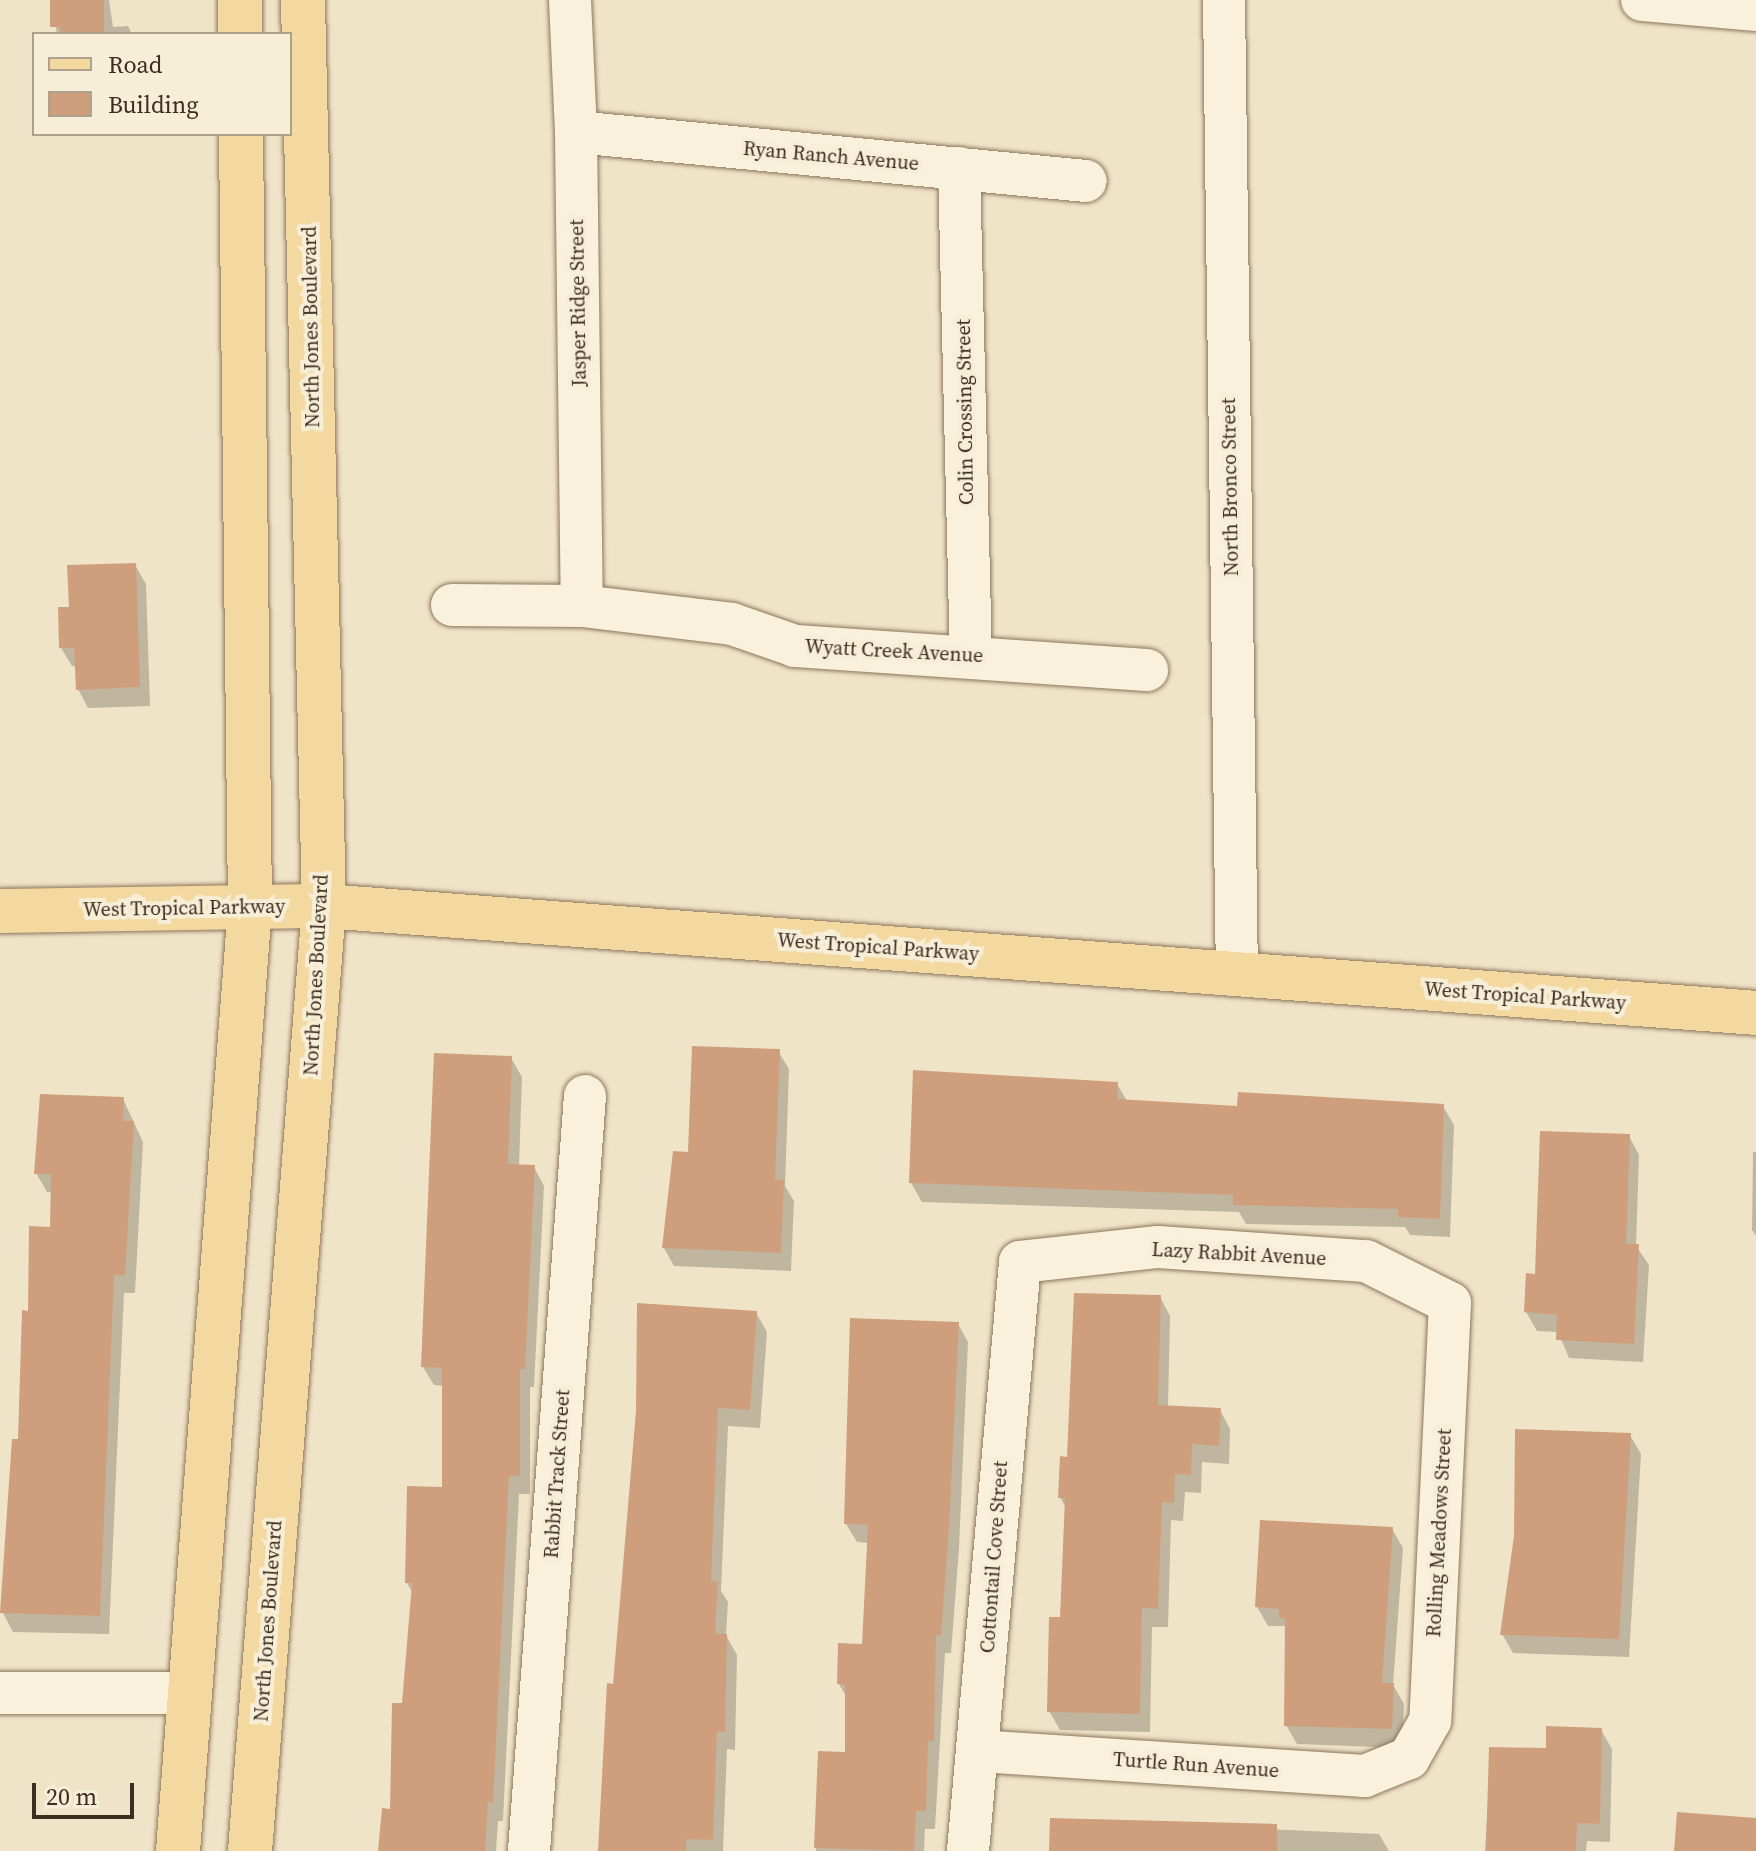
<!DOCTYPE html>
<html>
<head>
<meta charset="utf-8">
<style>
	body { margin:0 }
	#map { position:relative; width:1756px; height:1851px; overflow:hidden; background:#f0e4c8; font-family:"Source Serif 4",serif }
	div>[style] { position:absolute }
	.shadow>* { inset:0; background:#0003 }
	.building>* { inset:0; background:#cf9f7d }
	.roads { filter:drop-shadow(0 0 2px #8d765c) drop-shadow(0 0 2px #8d765c) }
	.minor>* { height:42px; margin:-21px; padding:0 21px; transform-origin:21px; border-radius:21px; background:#faf1dc }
	.major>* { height:44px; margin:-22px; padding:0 22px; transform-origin:22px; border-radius:22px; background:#f3d9a0 }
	span { translate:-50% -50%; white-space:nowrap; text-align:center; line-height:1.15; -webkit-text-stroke:8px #f7eed8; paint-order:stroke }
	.street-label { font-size:20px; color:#3d2e20 }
	.legend { position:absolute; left:32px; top:32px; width:260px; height:104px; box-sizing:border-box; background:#f7eed8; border:2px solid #ada18e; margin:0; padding:10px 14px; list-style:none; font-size:24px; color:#3d2e20 }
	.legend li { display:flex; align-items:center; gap:16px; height:40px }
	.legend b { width:40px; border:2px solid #ada18e }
	.scale { position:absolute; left:32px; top:1783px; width:102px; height:36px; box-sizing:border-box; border:4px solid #3d2e20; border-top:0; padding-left:10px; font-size:24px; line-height:28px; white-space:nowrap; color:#3d2e20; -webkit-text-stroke:6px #f7eed8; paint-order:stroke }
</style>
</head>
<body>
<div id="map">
	<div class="shadow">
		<div style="clip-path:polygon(52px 0,109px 0,113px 27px,128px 26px,132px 34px,57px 34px)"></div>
		<div style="clip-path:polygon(135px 565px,146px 584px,150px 706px,88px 708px,78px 689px,77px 666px,72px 666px,61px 648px,71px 609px)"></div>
		<div style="clip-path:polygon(778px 1051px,789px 1069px,785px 1186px,794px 1201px,791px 1271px,674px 1266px,664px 1248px,690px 1154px)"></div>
		<div style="clip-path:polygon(511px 1058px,522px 1077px,519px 1167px,534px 1167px,544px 1186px,534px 1387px,530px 1387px,530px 1494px,519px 1494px,503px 1821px,498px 1821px,496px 1851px,380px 1851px,392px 1811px,404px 1705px,413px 1594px,407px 1583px,444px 1489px,444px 1386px,434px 1385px,423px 1367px)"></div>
		<div style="clip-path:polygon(1117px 1084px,1127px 1101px,1239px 1108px,1443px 1106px,1454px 1125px,1450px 1237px,1410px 1235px,1405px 1227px,1246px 1224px,1239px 1212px,922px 1202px,911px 1183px)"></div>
		<div style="clip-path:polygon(123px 1099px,143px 1142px,135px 1293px,124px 1293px,109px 1634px,13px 1632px,3px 1613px,30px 1313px,52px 1229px,53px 1192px,47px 1192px,36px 1173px)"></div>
		<div style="clip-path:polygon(1629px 1136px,1639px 1155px,1636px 1246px,1649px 1265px,1643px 1362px,1569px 1358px,1558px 1332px,1537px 1331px,1526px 1312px,1537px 1276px)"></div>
		<div style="clip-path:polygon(1753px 1152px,1756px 1152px,1756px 1236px,1752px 1230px)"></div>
		<div style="clip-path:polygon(1160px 1297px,1170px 1316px,1168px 1407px,1220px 1410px,1230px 1429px,1229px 1464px,1202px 1462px,1201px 1493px,1185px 1492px,1183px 1521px,1171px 1520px,1168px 1627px,1152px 1627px,1150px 1732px,1060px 1730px,1049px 1711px,1062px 1619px,1067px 1510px,1060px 1497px,1069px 1459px)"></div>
		<div style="clip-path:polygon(756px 1313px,767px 1332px,760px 1428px,728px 1426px,721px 1591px,728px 1602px,726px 1635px,737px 1655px,735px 1750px,727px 1749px,723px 1851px,600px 1851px,638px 1411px)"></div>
		<div style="clip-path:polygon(958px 1324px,968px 1342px,959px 1548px,951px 1653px,945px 1653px,935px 1829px,925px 1829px,924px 1851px,816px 1851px,820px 1753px,847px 1754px,847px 1698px,839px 1684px,864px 1646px,869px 1543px,857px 1542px,846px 1524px)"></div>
		<div style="clip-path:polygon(1630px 1435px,1641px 1454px,1629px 1657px,1513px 1653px,1502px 1634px)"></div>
		<div style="clip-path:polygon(1392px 1529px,1403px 1548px,1393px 1685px,1404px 1704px,1402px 1748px,1297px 1744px,1286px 1725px,1287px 1626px,1268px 1626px,1257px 1607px)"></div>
		<div style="clip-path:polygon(1601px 1730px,1612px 1749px,1610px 1842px,1587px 1841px,1586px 1851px,1485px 1851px,1491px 1749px,1548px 1750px)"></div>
		<div style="clip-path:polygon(1052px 1820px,1379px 1834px,1389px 1851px,1051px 1851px)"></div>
	</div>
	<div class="building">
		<div style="clip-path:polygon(50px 0,104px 0,104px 34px,61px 34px,60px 27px,50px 27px)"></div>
		<div style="clip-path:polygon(136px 563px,140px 687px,76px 690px,74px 648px,59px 648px,58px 607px,69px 607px,67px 565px)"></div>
		<div style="clip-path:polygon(692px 1046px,780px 1049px,775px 1180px,784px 1180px,781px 1253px,662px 1248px,673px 1151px,688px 1152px)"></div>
		<div style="clip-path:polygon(434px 1053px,512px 1056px,508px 1164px,535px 1165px,525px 1369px,520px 1369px,520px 1476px,509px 1476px,493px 1803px,488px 1802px,485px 1851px,378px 1851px,382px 1808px,390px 1809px,392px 1703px,402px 1703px,412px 1583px,405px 1583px,407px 1486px,442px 1487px,442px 1368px,421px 1367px)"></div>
		<div style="clip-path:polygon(913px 1070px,1118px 1082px,1117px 1099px,1237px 1106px,1238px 1092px,1444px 1104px,1440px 1219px,1398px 1217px,1398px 1209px,1233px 1205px,1233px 1195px,909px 1183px)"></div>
		<div style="clip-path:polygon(40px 1094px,124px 1097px,123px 1121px,134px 1121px,125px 1275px,114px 1275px,100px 1616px,0 1613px,12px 1439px,18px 1439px,22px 1310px,28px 1311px,29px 1226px,50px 1227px,51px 1174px,34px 1174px)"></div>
		<div style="clip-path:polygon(1540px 1131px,1630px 1134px,1626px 1244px,1639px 1244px,1634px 1344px,1556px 1340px,1557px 1315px,1524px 1312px,1526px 1273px,1535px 1274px)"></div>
		<div style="clip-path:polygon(1074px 1293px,1161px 1295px,1158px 1405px,1221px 1408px,1219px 1446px,1192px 1444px,1191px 1475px,1175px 1474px,1174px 1503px,1162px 1502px,1158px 1609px,1142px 1608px,1140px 1714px,1047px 1712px,1049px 1617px,1060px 1617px,1065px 1498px,1058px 1498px,1060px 1456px,1067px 1457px)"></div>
		<div style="clip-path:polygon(637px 1303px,757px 1311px,750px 1410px,718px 1408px,711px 1581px,718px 1582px,715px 1634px,727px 1634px,725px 1732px,717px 1731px,713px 1840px,686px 1839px,686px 1851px,598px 1851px,607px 1683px,613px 1684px,636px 1411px)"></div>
		<div style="clip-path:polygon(850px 1318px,959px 1322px,949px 1528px,941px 1635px,936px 1635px,934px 1741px,928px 1741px,926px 1811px,916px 1811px,914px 1851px,814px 1848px,818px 1751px,845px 1752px,845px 1685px,837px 1684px,838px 1643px,862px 1644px,868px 1525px,844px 1524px)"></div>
		<div style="clip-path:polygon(1515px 1429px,1631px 1433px,1619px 1639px,1500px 1635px,1514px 1536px)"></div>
		<div style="clip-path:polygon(1260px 1520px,1393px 1527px,1382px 1683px,1394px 1683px,1392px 1729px,1284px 1726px,1285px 1618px,1279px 1618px,1279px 1609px,1255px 1607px)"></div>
		<div style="clip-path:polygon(1546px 1726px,1602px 1728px,1600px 1824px,1577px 1823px,1576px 1851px,1486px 1851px,1489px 1747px,1546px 1748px)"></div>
		<div style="clip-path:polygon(1677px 1812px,1756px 1818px,1756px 1851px,1674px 1851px)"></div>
		<div style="clip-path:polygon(1050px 1818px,1277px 1824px,1277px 1851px,1049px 1851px)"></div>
	</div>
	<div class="roads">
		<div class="minor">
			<div style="left:570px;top:0;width:132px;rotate:87.4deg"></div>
			<div style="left:576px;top:132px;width:474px;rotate:89.3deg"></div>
			<div style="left:1224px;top:0;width:974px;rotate:89.24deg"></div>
			<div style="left:1642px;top:0;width:114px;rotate:5deg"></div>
			<div style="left:576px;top:132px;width:512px;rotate:5.49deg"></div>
			<div style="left:959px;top:168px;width:487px;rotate:88.6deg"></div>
			<div style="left:452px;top:605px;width:130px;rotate:0.4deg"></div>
			<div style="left:582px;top:606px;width:151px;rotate:6.8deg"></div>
			<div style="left:732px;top:624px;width:67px;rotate:19.2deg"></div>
			<div style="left:795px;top:646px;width:353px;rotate:3.9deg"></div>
			<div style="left:0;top:1693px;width:191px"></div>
			<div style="left:529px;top:1851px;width:757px;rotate:-85.76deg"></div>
			<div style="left:968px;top:1851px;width:591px;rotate:-84.95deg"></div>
			<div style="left:1020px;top:1262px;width:139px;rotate:-6.2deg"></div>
			<div style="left:1158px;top:1247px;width:208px;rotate:3.9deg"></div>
			<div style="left:1366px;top:1261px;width:94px;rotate:26.6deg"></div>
			<div style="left:1450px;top:1303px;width:418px;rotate:92.7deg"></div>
			<div style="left:1430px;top:1721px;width:43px;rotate:119.6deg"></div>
			<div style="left:1409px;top:1758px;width:48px;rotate:157.8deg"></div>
			<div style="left:1365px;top:1776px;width:386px;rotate:-176.3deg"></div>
		</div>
		<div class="major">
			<div style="left:240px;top:0;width:34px;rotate:90deg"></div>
			<div style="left:0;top:911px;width:324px;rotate:-0.9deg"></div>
			<div style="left:324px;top:906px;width:1436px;rotate:4.27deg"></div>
			<div style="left:178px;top:1851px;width:948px;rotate:-85.64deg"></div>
			<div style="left:250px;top:906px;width:772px;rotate:-90.67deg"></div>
			<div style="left:250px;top:1851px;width:948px;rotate:-85.52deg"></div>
			<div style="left:324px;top:906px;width:906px;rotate:-91.33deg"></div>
		</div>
	</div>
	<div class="street-label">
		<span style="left:831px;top:156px;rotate:5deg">Ryan Ranch Avenue</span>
		<span style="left:578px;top:303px;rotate:-91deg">Jasper Ridge Street</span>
		<span style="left:311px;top:327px;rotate:-91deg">North Jones Boulevard</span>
		<span style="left:965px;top:412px;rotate:-91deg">Colin Crossing Street</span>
		<span style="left:1230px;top:487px;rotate:-91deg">North Bronco Street</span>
		<span style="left:894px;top:651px;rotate:3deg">Wyatt Creek Avenue</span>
		<span style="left:184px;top:908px;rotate:-1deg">West Tropical Parkway</span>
		<span style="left:878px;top:947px;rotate:4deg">West Tropical Parkway</span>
		<span style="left:316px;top:975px;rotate:-87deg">North Jones Boulevard</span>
		<span style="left:1525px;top:996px;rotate:4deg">West Tropical Parkway</span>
		<span style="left:1239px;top:1254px;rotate:3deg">Lazy Rabbit Avenue</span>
		<span style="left:557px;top:1474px;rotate:-86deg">Rabbit Track Street</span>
		<span style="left:1439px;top:1533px;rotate:-87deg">Rolling Meadows Street</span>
		<span style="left:994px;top:1557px;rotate:-86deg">Cottontail Cove Street</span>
		<span style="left:268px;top:1621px;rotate:-86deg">North Jones Boulevard</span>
		<span style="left:1196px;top:1765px;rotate:4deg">Turtle Run Avenue</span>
	</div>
	<ul class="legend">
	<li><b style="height:10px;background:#f3d9a0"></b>Road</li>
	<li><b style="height:22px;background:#cf9f7d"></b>Building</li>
	</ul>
	<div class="scale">20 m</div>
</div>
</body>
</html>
